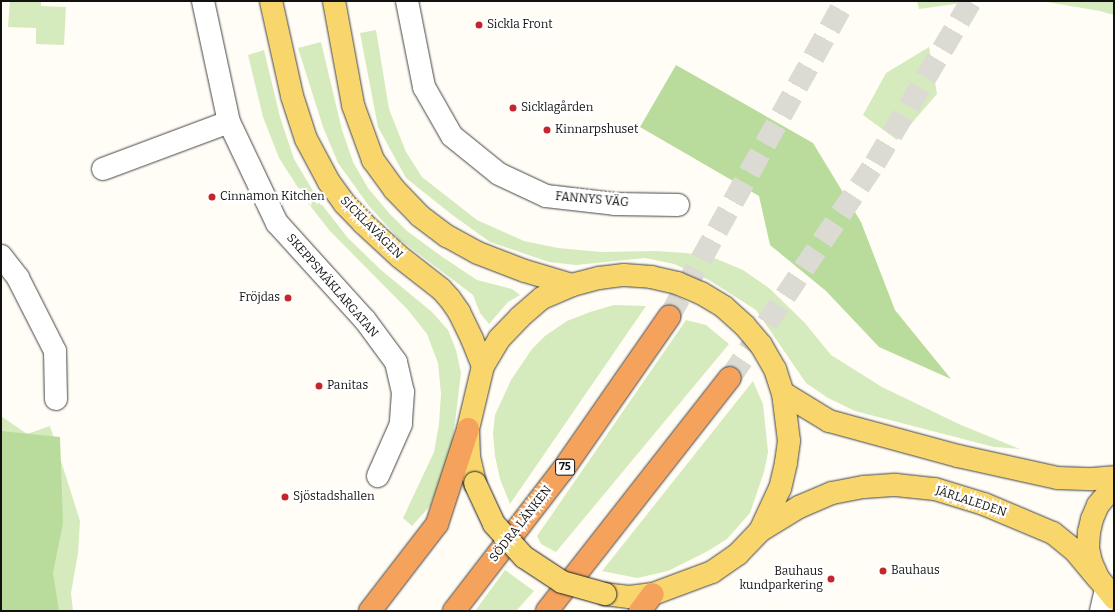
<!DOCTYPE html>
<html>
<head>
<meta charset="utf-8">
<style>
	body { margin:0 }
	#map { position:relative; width:1115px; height:612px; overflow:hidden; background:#fffdf5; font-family:Bitter,serif }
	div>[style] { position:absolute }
	.green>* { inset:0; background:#d5ebbd }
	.forest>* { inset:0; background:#b9dc9c }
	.highway-tunnel>* { height:22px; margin-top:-11px; transform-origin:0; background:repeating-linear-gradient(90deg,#dbdad3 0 22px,transparent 0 33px) }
	.roads { filter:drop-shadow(0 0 1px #444) drop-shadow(0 0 1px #444) }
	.minor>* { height:22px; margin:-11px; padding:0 11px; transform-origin:11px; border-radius:11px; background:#fff }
	.major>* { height:22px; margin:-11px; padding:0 11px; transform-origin:11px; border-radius:11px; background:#f9d66b }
	.highway>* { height:22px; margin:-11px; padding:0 11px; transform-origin:11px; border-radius:11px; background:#f5a25d }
	.bridges { filter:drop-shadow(0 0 1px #222) drop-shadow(0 0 1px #222) }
	.major-bridge>* { height:22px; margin:-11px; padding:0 11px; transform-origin:11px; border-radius:11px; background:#f9d66b }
	.dots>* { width:11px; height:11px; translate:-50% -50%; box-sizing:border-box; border:2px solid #fff; border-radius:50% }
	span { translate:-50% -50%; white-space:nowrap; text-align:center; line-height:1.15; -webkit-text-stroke:4px #fff; paint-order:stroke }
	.shield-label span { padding:1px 3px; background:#fff; border:1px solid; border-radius:3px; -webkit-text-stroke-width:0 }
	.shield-label { font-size:11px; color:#111; font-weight:700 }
	.poi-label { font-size:12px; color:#111 }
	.left { translate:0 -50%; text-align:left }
	.right { translate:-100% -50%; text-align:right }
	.street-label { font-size:12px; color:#111 }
	.frame { position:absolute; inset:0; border:2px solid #111; pointer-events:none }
</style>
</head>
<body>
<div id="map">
	<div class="green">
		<div style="clip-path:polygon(10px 1px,41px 1px,41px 6px,66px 7px,64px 45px,36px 44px,36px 28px,8px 27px)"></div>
		<div style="clip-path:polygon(917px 1px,977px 1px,919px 9px)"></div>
		<div style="clip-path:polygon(1041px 1px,1114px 1px,1114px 15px,1100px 11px)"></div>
		<div style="clip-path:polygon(376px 30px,389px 109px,406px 152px,422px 177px,477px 220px,524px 241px,558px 248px,601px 252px,656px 251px,686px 253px,712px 257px,743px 270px,769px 288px,805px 323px,831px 355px,882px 387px,961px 425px,1020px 449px,994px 447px,855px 411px,828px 398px,806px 383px,756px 310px,709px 280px,674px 264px,645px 258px,576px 265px,549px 262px,490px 242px,451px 214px,406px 178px,378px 127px,360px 33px)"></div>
		<div style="clip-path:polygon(321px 42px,342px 130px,353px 162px,368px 188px,389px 213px,407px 231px,441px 256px,477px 280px,512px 289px,520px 295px,508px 302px,489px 324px,480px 313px,473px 295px,399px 239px,369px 206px,338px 163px,323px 127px,298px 48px)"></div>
		<div style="clip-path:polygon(929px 47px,937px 94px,897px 140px,863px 115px,886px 73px)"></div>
		<div style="clip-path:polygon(264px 50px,280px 117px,294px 159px,319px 201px,348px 238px,381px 270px,432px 312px,448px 330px,456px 350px,461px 373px,451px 455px,430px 506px,412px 526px,403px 518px,434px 452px,439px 424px,441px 394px,438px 363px,427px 334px,408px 310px,329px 230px,308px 203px,279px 158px,263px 117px,248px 55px)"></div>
		<div style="clip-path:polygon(614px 305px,646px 306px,510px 504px,500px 479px,495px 456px,493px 434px,495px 415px,511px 380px,532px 349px,545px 336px,567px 321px,590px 312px)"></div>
		<div style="clip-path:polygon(686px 320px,706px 325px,729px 344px,556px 552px,541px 544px,537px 536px)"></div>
		<div style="clip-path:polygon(753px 381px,763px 404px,768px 452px,764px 472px,750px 513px,727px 539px,708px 551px,668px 571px,637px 578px,602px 571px)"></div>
		<div style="clip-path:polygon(1px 416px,27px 434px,50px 426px,80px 521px,78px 553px,71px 593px,73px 611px,1px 611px)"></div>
		<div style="clip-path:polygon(505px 570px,534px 591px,516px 611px,475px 611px)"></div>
	</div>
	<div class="forest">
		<div style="clip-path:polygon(676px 65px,813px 143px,861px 222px,895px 310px,951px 379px,879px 347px,826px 291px,770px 245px,759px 196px,640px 127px)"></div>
		<div style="clip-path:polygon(1px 431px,60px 437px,63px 523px,53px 573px,59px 611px,1px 611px)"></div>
	</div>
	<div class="highway-tunnel">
		<div style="left:669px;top:317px;width:362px;rotate:-60.9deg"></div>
		<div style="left:730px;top:378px;width:259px;rotate:-56deg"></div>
		<div style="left:875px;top:163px;width:188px;rotate:-59.3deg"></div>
	</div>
	<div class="roads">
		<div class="minor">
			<div style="left:203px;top:1px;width:124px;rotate:77.9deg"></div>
			<div style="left:229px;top:122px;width:112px;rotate:64.6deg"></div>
			<div style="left:277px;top:223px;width:131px;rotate:47.8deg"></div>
			<div style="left:365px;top:320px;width:52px;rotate:53.6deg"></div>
			<div style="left:396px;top:362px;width:31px;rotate:77deg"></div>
			<div style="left:403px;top:392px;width:32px;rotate:94deg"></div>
			<div style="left:401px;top:424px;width:57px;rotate:113.9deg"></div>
			<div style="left:407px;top:1px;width:88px;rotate:78.8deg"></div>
			<div style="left:424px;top:87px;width:56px;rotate:60.3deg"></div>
			<div style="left:452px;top:136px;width:60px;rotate:39deg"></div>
			<div style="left:499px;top:174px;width:52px;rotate:25.1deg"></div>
			<div style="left:546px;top:196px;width:69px;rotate:6.6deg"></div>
			<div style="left:615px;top:204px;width:63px;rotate:0.9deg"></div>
			<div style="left:103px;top:169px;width:134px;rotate:-20.5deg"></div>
			<div style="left:1px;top:256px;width:28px;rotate:52deg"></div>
			<div style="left:18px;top:278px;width:82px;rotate:63.1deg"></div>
			<div style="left:55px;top:351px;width:48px;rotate:88.8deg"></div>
			<div style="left:1101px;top:611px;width:22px;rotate:-77deg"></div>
		</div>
		<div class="major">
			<div style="left:271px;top:1px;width:97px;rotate:77.5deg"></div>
			<div style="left:292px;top:96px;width:45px;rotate:72deg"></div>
			<div style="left:306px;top:139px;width:49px;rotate:61.9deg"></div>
			<div style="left:329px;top:182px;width:26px;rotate:54deg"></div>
			<div style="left:344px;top:203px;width:28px;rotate:46deg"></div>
			<div style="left:363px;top:223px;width:50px;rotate:42.6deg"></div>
			<div style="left:400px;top:257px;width:52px;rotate:38deg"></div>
			<div style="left:441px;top:289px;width:13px;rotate:48deg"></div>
			<div style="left:450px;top:299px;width:16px;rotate:55deg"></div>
			<div style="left:459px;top:312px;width:30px;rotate:64deg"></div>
			<div style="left:472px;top:339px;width:29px;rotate:68deg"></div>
			<div style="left:334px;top:1px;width:106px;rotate:79.6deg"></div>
			<div style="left:353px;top:105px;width:59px;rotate:70deg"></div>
			<div style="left:373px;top:160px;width:36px;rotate:54deg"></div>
			<div style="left:394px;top:189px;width:37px;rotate:46deg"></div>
			<div style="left:420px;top:216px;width:34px;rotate:37deg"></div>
			<div style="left:447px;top:236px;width:35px;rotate:29deg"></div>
			<div style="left:478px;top:253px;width:50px;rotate:21deg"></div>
			<div style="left:525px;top:271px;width:49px;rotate:16.6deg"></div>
			<div style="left:783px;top:393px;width:54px;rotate:31.3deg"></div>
			<div style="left:829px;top:421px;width:134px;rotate:15.2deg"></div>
			<div style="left:958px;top:456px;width:102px;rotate:12.4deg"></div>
			<div style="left:1058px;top:478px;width:35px;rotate:2deg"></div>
			<div style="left:1093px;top:479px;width:21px;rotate:-5deg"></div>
			<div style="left:475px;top:483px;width:28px;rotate:-103deg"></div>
			<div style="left:469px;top:456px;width:27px;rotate:-92deg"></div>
			<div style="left:468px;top:429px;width:65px;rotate:-76.6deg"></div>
			<div style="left:483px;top:366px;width:31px;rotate:-59deg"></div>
			<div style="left:499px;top:339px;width:30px;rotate:-46deg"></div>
			<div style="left:520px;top:317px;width:29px;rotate:-41deg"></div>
			<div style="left:542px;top:298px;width:33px;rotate:-23deg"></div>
			<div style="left:572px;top:285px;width:28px;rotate:-15deg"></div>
			<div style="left:599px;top:278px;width:25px;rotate:-7deg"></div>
			<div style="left:624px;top:275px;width:27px;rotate:4deg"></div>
			<div style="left:651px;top:277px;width:27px;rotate:13deg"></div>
			<div style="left:677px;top:283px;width:26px;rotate:23deg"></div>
			<div style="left:701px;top:293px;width:27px;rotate:31deg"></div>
			<div style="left:724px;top:307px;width:28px;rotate:42deg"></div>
			<div style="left:745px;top:326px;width:25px;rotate:50deg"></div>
			<div style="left:761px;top:345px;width:28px;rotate:60deg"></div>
			<div style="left:775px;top:369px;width:25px;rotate:72deg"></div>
			<div style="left:783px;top:393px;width:48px;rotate:82.9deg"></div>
			<div style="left:789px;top:441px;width:22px;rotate:98deg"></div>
			<div style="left:786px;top:463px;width:26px;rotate:103deg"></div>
			<div style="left:780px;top:488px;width:47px;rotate:114.9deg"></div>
			<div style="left:760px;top:531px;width:32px;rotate:134deg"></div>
			<div style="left:738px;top:554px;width:32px;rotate:145deg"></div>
			<div style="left:712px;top:572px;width:63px;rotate:159.6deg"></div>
			<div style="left:653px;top:594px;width:24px;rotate:173deg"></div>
			<div style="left:629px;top:597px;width:24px;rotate:-173deg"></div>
			<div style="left:1114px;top:486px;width:25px;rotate:130deg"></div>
			<div style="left:1098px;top:505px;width:15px;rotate:113deg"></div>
			<div style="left:1092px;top:519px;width:13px;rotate:103deg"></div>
			<div style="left:1089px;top:532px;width:16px;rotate:94deg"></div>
			<div style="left:1088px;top:548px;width:14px;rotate:78deg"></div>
			<div style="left:1091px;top:562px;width:17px;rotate:66deg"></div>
			<div style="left:1098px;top:578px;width:26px;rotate:51deg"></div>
			<div style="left:760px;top:531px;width:46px;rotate:-31.6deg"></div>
			<div style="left:799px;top:507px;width:36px;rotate:-23deg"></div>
			<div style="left:832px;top:493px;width:33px;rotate:-11deg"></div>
			<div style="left:864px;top:487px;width:32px;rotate:-4deg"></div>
			<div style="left:896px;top:485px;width:39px;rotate:6deg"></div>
			<div style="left:935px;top:489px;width:51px;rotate:17deg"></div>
			<div style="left:984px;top:504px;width:75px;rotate:22.8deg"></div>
			<div style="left:1053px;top:533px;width:28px;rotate:39deg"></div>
			<div style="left:1075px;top:551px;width:35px;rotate:50deg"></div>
		</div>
		<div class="highway">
			<div style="left:370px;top:611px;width:110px;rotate:-52.4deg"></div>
			<div style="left:437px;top:524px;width:100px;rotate:-71.9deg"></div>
			<div style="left:454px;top:611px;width:177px;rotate:-52.4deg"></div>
			<div style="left:562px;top:471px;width:188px;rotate:-55.2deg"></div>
			<div style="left:547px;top:611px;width:296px;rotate:-51.9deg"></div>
			<div style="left:640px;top:611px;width:21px;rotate:-53deg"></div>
		</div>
	</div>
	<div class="bridges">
		<div class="major-bridge">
			<div style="left:475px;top:483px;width:45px;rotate:65.1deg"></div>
			<div style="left:494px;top:524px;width:45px;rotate:47.7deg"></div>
			<div style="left:524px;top:557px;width:45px;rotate:33.3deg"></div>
			<div style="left:562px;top:582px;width:45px;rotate:15.6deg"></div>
		</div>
	</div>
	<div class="dots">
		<div style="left:479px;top:25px;background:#c4262e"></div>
		<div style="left:513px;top:108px;background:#c4262e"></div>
		<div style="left:547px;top:130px;background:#c4262e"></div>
		<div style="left:212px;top:197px;background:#c4262e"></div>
		<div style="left:288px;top:298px;background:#c4262e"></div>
		<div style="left:319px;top:386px;background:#c4262e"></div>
		<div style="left:285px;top:497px;background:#c4262e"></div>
		<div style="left:883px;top:571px;background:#c4262e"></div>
		<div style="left:831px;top:579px;background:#c4262e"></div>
	</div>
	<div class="shield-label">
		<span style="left:565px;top:467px">75</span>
	</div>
	<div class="poi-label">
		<span class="left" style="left:487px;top:25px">Sickla Front</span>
		<span class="left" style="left:521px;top:108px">Sicklagården</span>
		<span class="left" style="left:555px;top:130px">Kinnarpshuset</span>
		<span class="left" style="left:220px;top:197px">Cinnamon Kitchen</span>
		<span class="right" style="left:280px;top:298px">Fröjdas</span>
		<span class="left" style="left:327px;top:386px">Panitas</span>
		<span class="left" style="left:293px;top:497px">Sjöstadshallen</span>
		<span class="left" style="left:891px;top:571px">Bauhaus</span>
		<span class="right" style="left:823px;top:579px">Bauhaus<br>kundparkering</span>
	</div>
	<div class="street-label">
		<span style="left:592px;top:200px;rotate:5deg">FANNYS VÄG</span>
		<span style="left:371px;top:228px;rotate:45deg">SICKLAVÄGEN</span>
		<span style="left:332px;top:286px;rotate:49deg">SKEPPSMÄKLARGATAN</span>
		<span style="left:971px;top:502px;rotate:18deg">JÄRLALEDEN</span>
		<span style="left:521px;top:524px;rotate:-52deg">SÖDRA LÄNKEN</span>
	</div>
	<div class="frame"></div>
</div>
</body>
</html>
